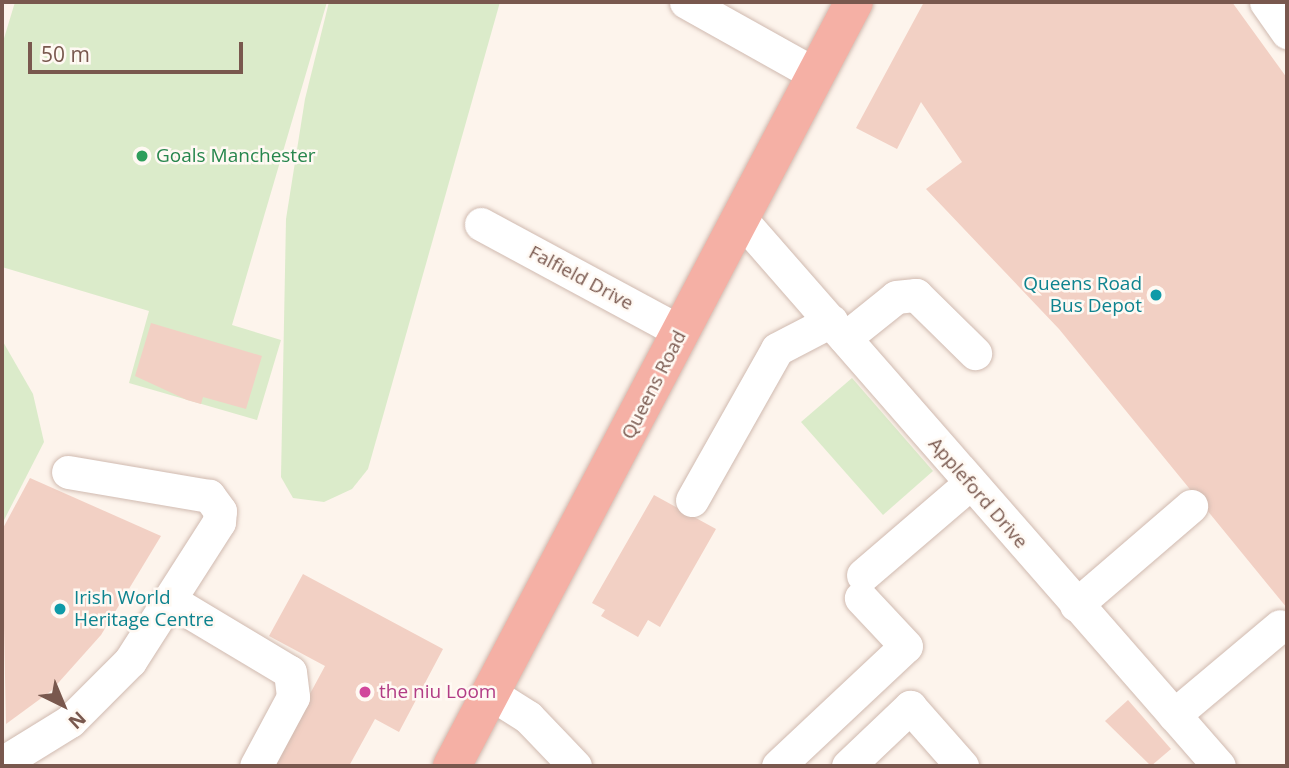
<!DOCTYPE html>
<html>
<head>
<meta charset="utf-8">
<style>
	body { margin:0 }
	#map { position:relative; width:1289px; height:768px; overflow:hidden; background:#fdf4ec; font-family:"Open Sans",sans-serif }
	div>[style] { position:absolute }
	.green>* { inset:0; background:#dbebca }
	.building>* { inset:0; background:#f2d0c4 }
	.roads { filter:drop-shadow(0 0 2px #d0bab0) drop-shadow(0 0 2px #d0bab0) }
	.minor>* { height:33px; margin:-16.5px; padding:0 16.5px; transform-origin:16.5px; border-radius:16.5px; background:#fff }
	.highway>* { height:38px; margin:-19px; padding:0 19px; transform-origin:19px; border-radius:19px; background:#f5b0a5 }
	.dots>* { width:19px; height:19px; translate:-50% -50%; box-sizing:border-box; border:4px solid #fff9f3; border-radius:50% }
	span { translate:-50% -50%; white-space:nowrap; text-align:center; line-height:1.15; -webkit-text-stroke:5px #fff9f3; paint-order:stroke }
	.leisure-label { font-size:19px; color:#27864d }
	.left { translate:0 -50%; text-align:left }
	.street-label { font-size:19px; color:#79584e }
	.culture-label { font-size:19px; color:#0d838f }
	.right { translate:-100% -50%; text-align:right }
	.hotel-label { font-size:19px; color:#b23c85 }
	.frame { position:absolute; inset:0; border:4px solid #79584e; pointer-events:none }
	.north { position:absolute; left:28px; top:670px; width:70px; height:70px; -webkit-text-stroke:5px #fff9f3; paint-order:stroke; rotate:137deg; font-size:19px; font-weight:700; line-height:28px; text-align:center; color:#79584e }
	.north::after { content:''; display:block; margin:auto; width:24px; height:32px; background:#79584e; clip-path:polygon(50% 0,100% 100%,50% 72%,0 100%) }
	.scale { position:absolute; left:28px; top:42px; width:215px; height:32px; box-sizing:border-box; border:4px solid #79584e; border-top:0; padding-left:9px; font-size:21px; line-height:24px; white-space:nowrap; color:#79584e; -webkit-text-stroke:5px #fff9f3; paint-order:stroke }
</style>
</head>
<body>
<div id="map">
	<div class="green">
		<div style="clip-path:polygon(15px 2px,327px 2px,232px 325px,281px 340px,257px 420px,129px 383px,149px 311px,2px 267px,2px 45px)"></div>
		<div style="clip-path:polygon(329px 2px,500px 2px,368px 469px,352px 489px,324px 502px,293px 498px,281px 477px,286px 219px,305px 99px)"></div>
		<div style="clip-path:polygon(2px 340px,33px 394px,44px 442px,2px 524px)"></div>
		<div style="clip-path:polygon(852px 378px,933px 471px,883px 515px,801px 422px)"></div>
	</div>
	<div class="building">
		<div style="clip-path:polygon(924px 2px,1232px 2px,1287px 78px,1287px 608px,1059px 329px,926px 189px,962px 162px,921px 102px,897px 149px,856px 128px)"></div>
		<div style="clip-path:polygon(151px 323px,262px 356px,246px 409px,203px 397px,201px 404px,187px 400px,135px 376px)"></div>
		<div style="clip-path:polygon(30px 478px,161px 536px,101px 635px,51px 691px,6px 724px,2px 530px)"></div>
		<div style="clip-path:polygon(654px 495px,716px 529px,660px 627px,648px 620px,638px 637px,601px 616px,605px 610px,592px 603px)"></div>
		<div style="clip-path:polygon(303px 574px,443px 649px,399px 732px,375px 719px,349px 766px,271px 766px,325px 666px,269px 636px)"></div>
		<div style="clip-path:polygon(1128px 700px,1171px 749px,1151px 766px,1105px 721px)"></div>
	</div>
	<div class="roads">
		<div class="minor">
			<div style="left:686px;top:2px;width:148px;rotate:29.2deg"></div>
			<div style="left:1266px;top:2px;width:37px;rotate:55deg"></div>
			<div style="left:739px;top:217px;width:729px;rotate:48.84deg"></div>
			<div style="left:481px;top:224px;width:227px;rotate:28.4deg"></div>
			<div style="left:845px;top:338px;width:65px;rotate:-38.8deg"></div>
			<div style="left:896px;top:297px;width:20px;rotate:-6deg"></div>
			<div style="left:916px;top:295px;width:83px;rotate:44.5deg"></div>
			<div style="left:692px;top:500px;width:173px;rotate:-60.6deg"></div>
			<div style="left:777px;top:349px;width:61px;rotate:-27.4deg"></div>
			<div style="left:863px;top:575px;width:140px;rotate:-40.6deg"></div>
			<div style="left:173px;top:602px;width:136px;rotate:30.9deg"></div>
			<div style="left:290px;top:672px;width:25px;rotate:83deg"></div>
			<div style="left:293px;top:697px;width:78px;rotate:118.2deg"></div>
			<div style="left:1076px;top:605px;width:152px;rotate:-40.7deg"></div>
			<div style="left:490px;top:693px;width:45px;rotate:32.3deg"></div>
			<div style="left:528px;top:717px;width:68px;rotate:46.2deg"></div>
			<div style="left:1174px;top:715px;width:138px;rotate:-40deg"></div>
			<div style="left:2px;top:763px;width:80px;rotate:-31.7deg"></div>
			<div style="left:70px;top:721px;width:85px;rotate:-45deg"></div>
			<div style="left:130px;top:661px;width:165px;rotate:-57.4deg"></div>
			<div style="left:219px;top:522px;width:11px;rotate:-85deg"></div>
			<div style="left:220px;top:511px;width:19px;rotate:-126deg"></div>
			<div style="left:209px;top:496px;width:143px;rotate:-170.3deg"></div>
			<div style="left:778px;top:766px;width:175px;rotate:-43.2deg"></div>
			<div style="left:906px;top:646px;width:66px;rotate:-133.2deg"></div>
			<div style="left:848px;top:766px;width:86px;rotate:-43.6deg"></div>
			<div style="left:910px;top:707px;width:79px;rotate:48.6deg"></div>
		</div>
		<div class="highway">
			<div style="left:452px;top:766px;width:863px;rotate:-62.25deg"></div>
		</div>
	</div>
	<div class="dots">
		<div style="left:142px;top:156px;background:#2e9e5b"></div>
		<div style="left:1156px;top:295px;background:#0f9aa8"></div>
		<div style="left:60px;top:609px;background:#0f9aa8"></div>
		<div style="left:365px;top:692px;background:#d1479c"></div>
	</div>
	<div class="leisure-label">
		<span class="left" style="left:156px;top:156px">Goals Manchester</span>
	</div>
	<div class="street-label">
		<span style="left:581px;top:278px;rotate:28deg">Falfield Drive</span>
		<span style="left:654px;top:385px;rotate:-63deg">Queens Road</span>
		<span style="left:978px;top:493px;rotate:49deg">Appleford Drive</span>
	</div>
	<div class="culture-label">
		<span class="right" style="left:1142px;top:295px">Queens Road<br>Bus Depot</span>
		<span class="left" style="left:74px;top:609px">Irish World<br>Heritage Centre</span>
	</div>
	<div class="hotel-label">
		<span class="left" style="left:379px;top:692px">the niu Loom</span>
	</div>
	<div class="frame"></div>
	<div class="north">N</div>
	<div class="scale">50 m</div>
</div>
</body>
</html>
